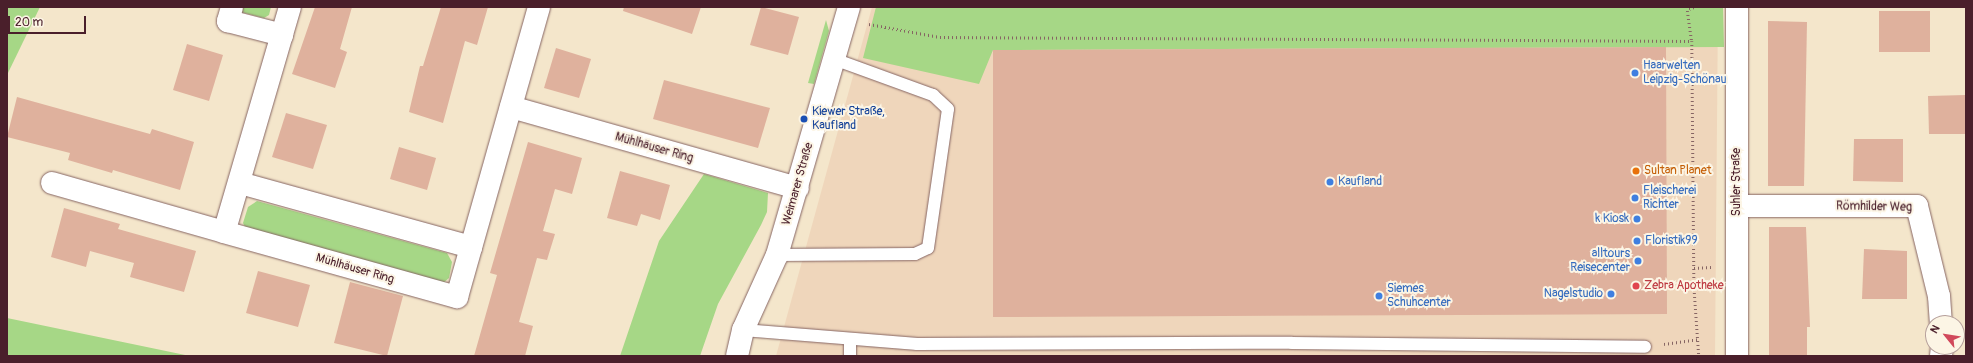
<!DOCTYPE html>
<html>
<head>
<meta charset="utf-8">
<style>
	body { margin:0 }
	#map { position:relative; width:1973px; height:363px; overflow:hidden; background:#f4e6cb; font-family:Pangolin,sans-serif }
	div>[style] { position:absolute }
	.built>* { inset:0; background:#efd6bb }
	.green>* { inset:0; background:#a6d786 }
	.building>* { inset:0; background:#dfb19d }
	.path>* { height:2.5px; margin-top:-1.25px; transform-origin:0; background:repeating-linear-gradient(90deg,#866563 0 1px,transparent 0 4px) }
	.roads { filter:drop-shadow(0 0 1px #866563) drop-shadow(0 0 1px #866563) }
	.lane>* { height:12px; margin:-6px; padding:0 6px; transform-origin:6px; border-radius:6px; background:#fff }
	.street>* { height:22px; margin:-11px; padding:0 11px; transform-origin:11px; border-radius:11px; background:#fff }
	.dots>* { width:11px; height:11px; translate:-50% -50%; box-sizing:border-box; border:2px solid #fcf5e5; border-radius:50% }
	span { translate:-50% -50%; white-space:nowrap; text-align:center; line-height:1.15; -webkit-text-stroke:4px #fcf5e5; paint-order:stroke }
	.shop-label { font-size:12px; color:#366cbe }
	.left { translate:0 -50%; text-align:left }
	.right { translate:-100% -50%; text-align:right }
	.transit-label { font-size:12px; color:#164399 }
	.street-label { font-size:12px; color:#4a1f2b }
	.food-label { font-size:12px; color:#c56008 }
	.health-label { font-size:12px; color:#be3a42 }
	.frame { position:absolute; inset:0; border:8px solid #4a1f2b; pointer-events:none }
	.north { position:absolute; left:1925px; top:315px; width:40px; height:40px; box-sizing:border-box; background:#fcf5e5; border:1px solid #b59f9b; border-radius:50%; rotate:300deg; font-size:11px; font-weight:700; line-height:16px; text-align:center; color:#4a1f2b }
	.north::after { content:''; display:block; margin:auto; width:14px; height:18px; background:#d1495b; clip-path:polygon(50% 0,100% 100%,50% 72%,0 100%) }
	.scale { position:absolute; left:8px; top:16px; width:78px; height:18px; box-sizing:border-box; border:2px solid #4a1f2b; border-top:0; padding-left:5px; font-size:12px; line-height:14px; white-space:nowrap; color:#4a1f2b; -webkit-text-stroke:3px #fcf5e5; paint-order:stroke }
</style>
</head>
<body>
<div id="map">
	<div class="built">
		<div style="clip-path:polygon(872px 7px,1718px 7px,1715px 356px,776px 356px)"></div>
	</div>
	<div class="green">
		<div style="clip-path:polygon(7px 7px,40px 7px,7px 75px)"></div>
		<div style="clip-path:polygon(239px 7px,271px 7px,269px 15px,264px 18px,241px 12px)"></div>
		<div style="clip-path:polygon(876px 7px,1723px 7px,1724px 47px,993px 50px,979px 84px,863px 58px)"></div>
		<div style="clip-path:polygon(826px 20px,829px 31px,814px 84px,808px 83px)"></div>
		<div style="clip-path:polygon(704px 174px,768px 193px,767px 212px,761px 225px,718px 304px,700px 356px,620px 356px,659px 241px)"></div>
		<div style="clip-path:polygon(257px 201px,447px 253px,452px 262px,449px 278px,442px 284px,247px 231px,243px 223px,248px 207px)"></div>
		<div style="clip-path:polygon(7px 318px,190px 356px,193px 356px,7px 356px)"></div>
	</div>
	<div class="building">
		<div style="clip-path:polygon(315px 7px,352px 7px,340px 49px,347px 52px,335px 88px,292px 74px)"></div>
		<div style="clip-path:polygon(441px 7px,488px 7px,477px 45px,465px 41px,443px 123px,409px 112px,420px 66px,423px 66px)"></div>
		<div style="clip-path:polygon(624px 7px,701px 7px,692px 34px,623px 11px)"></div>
		<div style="clip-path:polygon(761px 7px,799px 17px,788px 55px,750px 45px)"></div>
		<div style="clip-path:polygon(1879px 11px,1930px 11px,1930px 52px,1879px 52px)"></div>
		<div style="clip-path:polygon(1768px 21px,1807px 22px,1804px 186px,1768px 186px)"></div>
		<div style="clip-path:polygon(187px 44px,223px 55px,209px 101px,173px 90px)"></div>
		<div style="clip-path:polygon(1666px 47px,1667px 314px,993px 317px,993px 50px)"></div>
		<div style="clip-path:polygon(556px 48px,591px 59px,579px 98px,544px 88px)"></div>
		<div style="clip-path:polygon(664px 80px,770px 108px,758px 148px,653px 119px)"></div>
		<div style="clip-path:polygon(1965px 95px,1966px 134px,1929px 134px,1928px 96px)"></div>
		<div style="clip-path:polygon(17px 97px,150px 134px,152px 129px,194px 142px,180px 190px,113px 170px,112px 173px,68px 160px,70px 153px,7px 137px)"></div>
		<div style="clip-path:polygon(286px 113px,327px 125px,313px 169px,272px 157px)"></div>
		<div style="clip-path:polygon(1854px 139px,1903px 139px,1903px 182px,1853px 181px)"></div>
		<div style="clip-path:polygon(528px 142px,582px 158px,572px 194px,555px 189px,543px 231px,555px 234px,547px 260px,537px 258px,519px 322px,533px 326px,525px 356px,474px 356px,497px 275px,490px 273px)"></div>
		<div style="clip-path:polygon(399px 147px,436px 158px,427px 190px,390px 179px)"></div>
		<div style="clip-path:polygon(620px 171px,670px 185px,660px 220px,641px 214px,637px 226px,607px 218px)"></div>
		<div style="clip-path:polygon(64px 208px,120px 224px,118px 229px,196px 251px,184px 292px,130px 277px,134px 263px,90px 251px,86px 267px,51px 257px)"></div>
		<div style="clip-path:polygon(1769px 227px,1806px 227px,1810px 327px,1807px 327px,1807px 356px,1769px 356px)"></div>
		<div style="clip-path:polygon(1864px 249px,1907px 251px,1907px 299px,1862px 299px)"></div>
		<div style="clip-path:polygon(258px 271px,310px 285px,298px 327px,246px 313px)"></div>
		<div style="clip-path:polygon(350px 282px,403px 296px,387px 356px,334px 343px)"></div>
	</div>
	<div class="path">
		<div style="left:1687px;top:7px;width:34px;rotate:82deg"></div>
		<div style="left:1692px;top:41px;width:244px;rotate:89.5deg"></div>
		<div style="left:1694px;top:285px;width:71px;rotate:86deg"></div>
		<div style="left:1689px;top:9px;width:5px;rotate:-22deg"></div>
		<div style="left:869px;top:24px;width:72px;rotate:10.4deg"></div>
		<div style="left:940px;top:37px;width:752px;rotate:0.3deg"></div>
		<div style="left:1694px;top:268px;width:17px;rotate:-3deg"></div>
		<div style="left:1664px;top:344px;width:34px;rotate:-8deg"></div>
	</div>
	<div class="roads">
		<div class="lane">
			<div style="left:777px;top:255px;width:138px;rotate:-0.4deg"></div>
			<div style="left:915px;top:254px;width:14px;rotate:-25deg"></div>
			<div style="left:928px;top:248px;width:140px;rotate:-81.8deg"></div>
			<div style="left:948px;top:109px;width:21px;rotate:-137deg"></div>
			<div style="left:933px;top:95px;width:105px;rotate:-160deg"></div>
			<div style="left:743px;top:330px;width:175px;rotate:4.6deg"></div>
			<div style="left:917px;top:344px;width:375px;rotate:-0.2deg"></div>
			<div style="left:1292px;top:343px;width:353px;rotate:0.6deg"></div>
			<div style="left:850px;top:339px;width:17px;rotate:90deg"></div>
		</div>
		<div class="street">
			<div style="left:232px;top:7px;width:15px;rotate:106deg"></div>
			<div style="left:228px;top:21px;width:56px;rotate:14.5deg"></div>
			<div style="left:290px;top:7px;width:234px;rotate:106.3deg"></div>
			<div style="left:224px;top:232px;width:242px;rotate:15.6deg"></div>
			<div style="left:457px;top:297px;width:301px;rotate:-74.2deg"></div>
			<div style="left:511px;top:107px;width:298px;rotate:15.8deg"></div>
			<div style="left:52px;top:183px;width:179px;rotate:15.9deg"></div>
			<div style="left:240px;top:183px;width:240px;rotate:15.5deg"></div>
			<div style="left:1737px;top:206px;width:180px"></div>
			<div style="left:1917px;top:206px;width:93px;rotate:76.3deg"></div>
			<div style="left:1939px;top:296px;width:27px;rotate:86deg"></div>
			<div style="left:737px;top:356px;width:27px;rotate:-77deg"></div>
			<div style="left:743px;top:330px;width:82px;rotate:-65.6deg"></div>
			<div style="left:777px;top:255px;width:258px;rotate:-73.8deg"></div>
			<div style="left:1737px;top:356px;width:349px;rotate:-90deg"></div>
			<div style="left:1941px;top:356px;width:9px;rotate:-84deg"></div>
		</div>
	</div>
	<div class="dots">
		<div style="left:1635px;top:73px;background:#3f7fe0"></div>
		<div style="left:804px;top:119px;background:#1a4fb4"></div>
		<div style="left:1636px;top:171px;background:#e8710a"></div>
		<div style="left:1330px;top:182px;background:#3f7fe0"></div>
		<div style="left:1635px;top:198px;background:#3f7fe0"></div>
		<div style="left:1637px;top:219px;background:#3f7fe0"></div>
		<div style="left:1637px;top:241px;background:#3f7fe0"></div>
		<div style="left:1638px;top:261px;background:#3f7fe0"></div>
		<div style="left:1636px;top:286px;background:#e0444e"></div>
		<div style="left:1611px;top:294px;background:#3f7fe0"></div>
		<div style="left:1379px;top:296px;background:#3f7fe0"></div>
	</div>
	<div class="shop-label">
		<span class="left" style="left:1643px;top:73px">Haarwelten<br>Leipzig-Schönau</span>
		<span class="left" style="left:1338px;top:182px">Kaufland</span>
		<span class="left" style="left:1643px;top:198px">Fleischerei<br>Richter</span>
		<span class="right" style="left:1629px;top:219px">k Kiosk</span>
		<span class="left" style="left:1645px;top:241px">Floristik99</span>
		<span class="right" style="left:1630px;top:261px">alltours<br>Reisecenter</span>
		<span class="left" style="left:1387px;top:296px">Siemes<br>Schuhcenter</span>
		<span class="right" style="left:1603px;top:294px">Nagelstudio</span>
	</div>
	<div class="transit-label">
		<span class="left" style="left:812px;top:119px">Kiewer Straße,<br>Kaufland</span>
	</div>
	<div class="street-label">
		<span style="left:654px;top:148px;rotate:16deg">Mühlhäuser Ring</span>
		<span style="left:1737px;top:182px;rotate:-90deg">Suhler Straße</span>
		<span style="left:798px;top:184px;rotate:-74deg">Weimarer Straße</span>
		<span style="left:1874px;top:207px;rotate:1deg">Römhilder Weg</span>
		<span style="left:355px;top:269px;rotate:16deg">Mühlhäuser Ring</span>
	</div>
	<div class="food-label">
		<span class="left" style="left:1644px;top:171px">Sultan Planet</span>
	</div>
	<div class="health-label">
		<span class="left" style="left:1644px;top:286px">Zebra Apotheke</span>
	</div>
	<div class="frame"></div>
	<div class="north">N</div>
	<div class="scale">20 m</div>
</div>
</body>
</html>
